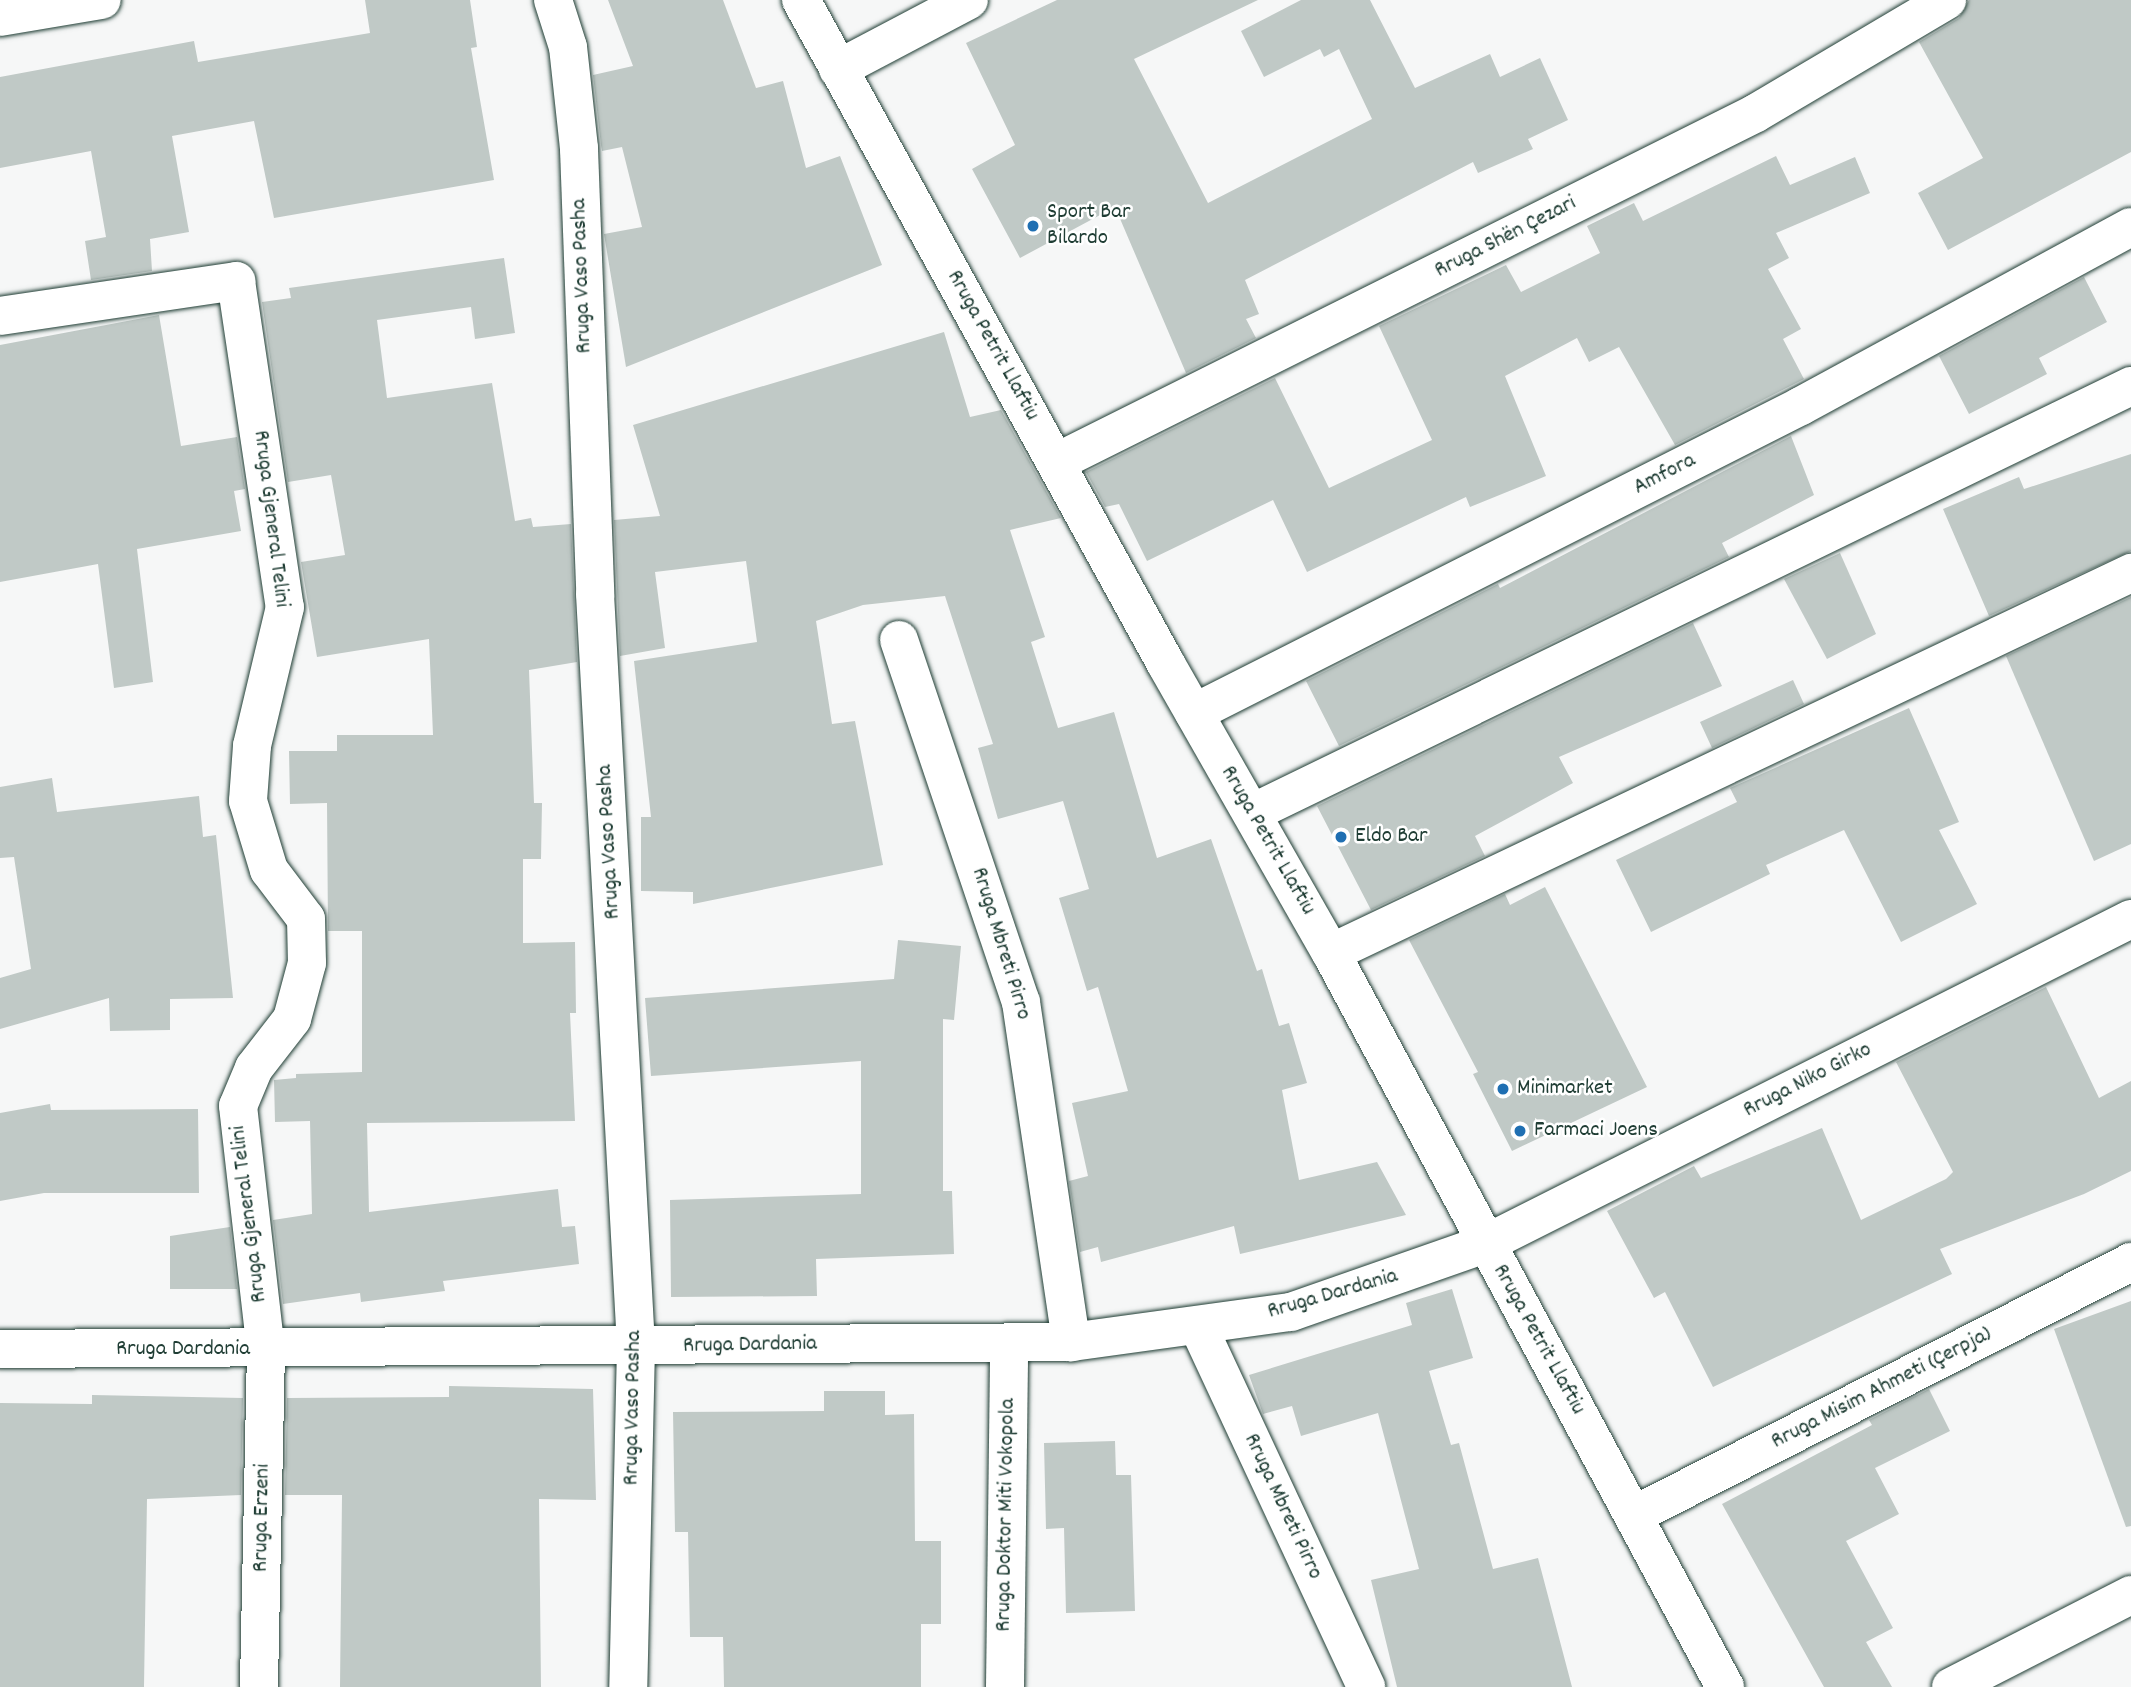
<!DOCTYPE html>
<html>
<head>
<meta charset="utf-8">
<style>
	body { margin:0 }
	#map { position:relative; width:2131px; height:1687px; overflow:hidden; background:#f6f7f7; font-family:Dekko,sans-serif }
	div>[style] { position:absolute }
	.building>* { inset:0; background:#c0c9c6 }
	.roads { filter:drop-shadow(0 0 2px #1f3d34) drop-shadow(0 0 2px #1f3d34) }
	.street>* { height:38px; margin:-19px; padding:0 19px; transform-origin:19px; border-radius:19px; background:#fff }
	.secondary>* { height:38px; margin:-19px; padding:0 19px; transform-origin:19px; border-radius:19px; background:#fff }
	.dots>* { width:19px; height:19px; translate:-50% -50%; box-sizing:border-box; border:4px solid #fff; border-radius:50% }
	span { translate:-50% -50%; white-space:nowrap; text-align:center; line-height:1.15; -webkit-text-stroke:5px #fff; paint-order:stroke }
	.poi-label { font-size:23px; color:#1f3d34 }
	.left { translate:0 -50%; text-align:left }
	.street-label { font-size:23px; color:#1f3d34 }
</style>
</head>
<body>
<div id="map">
	<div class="building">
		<div style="clip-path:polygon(365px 0,470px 0,477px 47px,471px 48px,494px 180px,274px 218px,254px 121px,172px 136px,189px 232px,150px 239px,152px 271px,91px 280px,85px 241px,106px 237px,91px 151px,0 168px,0 77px,194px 41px,198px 62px,370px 33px)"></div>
		<div style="clip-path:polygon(608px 0,723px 0,756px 88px,783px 81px,806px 168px,840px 156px,882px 265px,626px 367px,604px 234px,642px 227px,622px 147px,602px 151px,601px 145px,593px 75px,633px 66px)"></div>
		<div style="clip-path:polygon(1057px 0,1258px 0,1134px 59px,1208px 203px,1372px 119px,1339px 49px,1324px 57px,1320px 49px,1264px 77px,1241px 31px,1301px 0,1370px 0,1415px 88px,1490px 54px,1500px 77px,1540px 58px,1568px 120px,1528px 139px,1533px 149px,1478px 173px,1473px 162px,1245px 280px,1259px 314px,1246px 319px,1256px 338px,1186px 373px,1115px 207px,1020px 258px,972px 169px,1015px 145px,966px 43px)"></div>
		<div style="clip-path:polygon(1969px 0,2131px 0,2131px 152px,1948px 250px,1918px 193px,1983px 158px,1919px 42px,1959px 18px)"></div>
		<div style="clip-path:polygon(1776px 156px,1790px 185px,1855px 157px,1870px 193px,1776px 233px,1789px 258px,1768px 269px,1801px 329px,1783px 339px,1804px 379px,1675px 445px,1619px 347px,1589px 362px,1577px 338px,1505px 376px,1546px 476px,1470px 507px,1466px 497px,1307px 572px,1273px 500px,1147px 561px,1119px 504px,1105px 507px,1086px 472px,1275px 378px,1329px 488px,1432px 440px,1379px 326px,1506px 265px,1521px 292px,1600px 253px,1587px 226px,1634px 203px,1643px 221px)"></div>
		<div style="clip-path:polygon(504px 258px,515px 333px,475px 339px,471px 307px,377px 320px,387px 398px,492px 383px,515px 521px,531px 518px,533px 527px,571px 524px,577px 662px,529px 670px,534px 803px,542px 803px,541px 859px,523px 859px,523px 943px,575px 942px,576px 1013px,570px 1013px,575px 1121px,367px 1123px,369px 1212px,558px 1189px,562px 1227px,575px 1226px,579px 1264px,443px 1281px,445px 1291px,361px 1302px,360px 1293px,283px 1304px,273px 1220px,312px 1214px,310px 1121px,275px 1122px,274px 1080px,296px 1078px,296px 1074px,362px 1072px,362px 931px,328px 931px,327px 803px,290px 804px,289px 751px,337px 751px,337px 735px,433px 735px,429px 639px,317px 657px,301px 562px,345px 555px,331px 475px,288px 482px,262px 302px,291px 298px,289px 288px)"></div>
		<div style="clip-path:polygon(2084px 277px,2107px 322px,2039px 358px,2047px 374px,1969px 414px,1939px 356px)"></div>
		<div style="clip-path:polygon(159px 315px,181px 446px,237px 437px,245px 489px,234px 491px,241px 531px,137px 549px,153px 682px,114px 688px,98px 564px,0 582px,0 345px)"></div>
		<div style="clip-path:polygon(944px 332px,970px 417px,1001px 410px,1061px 518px,1010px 530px,1045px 637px,1031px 642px,1058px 728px,1114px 712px,1157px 858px,1211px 839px,1257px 971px,1262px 969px,1279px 1026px,1289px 1023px,1307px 1083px,1282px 1090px,1299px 1180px,1377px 1162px,1406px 1215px,1240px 1254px,1234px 1226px,1101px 1262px,1098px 1247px,1080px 1252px,1069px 1181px,1088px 1176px,1072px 1103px,1128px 1091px,1098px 987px,1087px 991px,1059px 898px,1089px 889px,1063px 801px,998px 819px,978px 748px,993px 744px,945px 596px,863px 605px,816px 621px,832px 724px,855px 721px,883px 865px,693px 904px,693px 892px,641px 891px,641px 817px,651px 817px,634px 661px,757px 642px,746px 561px,655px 572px,665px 648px,620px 656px,614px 520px,660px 516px,633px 425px)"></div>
		<div style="clip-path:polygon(1791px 436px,1814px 495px,1722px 543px,1729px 557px,1339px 746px,1306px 681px,1498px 584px,1500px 588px)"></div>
		<div style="clip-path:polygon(2131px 454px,2131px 551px,1989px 616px,1943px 509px,2019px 477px,2024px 489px)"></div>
		<div style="clip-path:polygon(1840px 553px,1876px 634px,1827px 659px,1784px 579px)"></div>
		<div style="clip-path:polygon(2131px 597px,2131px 844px,2094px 861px,2006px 656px)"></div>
		<div style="clip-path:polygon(1693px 623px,1722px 686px,1559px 757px,1573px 783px,1475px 836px,1485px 856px,1371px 910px,1317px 806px)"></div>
		<div style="clip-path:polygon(1793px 680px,1804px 704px,1712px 748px,1700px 722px)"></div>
		<div style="clip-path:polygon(1909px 708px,1959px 822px,1939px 830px,1977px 904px,1901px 942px,1844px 830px,1766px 865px,1770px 874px,1651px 932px,1616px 860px,1737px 802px,1730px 788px)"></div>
		<div style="clip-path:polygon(52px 778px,57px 812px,199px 796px,203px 837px,216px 835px,233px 998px,170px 999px,170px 1030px,110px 1031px,109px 998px,0 1029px,0 978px,31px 969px,14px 857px,0 858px,0 787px)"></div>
		<div style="clip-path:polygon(1545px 887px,1647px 1087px,1512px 1151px,1473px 1074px,1478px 1072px,1409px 940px,1505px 894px,1510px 905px)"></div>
		<div style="clip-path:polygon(898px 940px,961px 946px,954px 1020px,943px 1019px,943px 1191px,952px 1191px,954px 1254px,816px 1259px,817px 1296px,671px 1297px,670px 1200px,861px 1194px,861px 1061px,651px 1076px,645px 998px,894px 979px)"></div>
		<div style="clip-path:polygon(2046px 987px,2099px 1098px,2131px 1081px,2131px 1171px,2084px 1194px,1940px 1249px,1952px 1274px,1713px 1387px,1665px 1292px,1654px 1298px,1607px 1211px,1694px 1166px,1701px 1178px,1822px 1128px,1861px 1220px,1946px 1179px,1953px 1172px,1896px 1062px)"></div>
		<div style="clip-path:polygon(50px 1104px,51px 1110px,198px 1109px,199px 1193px,44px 1193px,0 1201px,0 1113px)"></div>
		<div style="clip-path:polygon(230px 1227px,237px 1289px,170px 1289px,170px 1236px)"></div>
		<div style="clip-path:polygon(1452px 1289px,1473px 1358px,1429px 1371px,1451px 1445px,1459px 1443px,1493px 1569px,1538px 1558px,1572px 1687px,1397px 1687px,1371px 1580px,1419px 1569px,1378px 1413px,1301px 1436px,1292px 1406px,1263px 1414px,1249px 1375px,1412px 1325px,1406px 1303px)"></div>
		<div style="clip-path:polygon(2131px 1301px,2131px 1526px,2126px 1527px,2054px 1329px)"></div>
		<div style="clip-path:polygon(449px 1386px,593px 1389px,596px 1500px,539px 1499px,541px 1687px,340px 1687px,342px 1495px,285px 1495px,287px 1398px,449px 1397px)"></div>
		<div style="clip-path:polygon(1929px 1389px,1950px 1431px,1875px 1468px,1899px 1514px,1846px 1541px,1893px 1628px,1866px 1642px,1892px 1687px,1824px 1687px,1722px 1504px,1872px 1425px,1869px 1420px)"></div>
		<div style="clip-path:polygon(824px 1391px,885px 1391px,885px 1415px,914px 1414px,915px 1541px,941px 1541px,941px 1624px,921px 1624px,921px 1687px,724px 1687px,723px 1637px,690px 1637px,688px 1532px,675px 1532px,673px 1412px,824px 1411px)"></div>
		<div style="clip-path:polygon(92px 1395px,243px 1398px,241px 1495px,147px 1499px,144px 1687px,0 1687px,0 1403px,92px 1404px)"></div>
		<div style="clip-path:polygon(1115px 1441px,1116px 1475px,1131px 1475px,1135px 1611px,1066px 1613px,1064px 1528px,1046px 1529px,1044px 1443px)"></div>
	</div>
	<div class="roads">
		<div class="street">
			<div style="left:553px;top:0;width:49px;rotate:72.3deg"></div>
			<div style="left:568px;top:47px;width:103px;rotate:83.8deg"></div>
			<div style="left:579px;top:149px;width:445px;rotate:87.9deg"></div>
			<div style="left:595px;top:594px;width:754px;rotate:86.88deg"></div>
			<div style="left:636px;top:1347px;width:340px;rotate:91.3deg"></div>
			<div style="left:0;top:17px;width:103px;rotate:-9.5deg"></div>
			<div style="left:838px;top:69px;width:148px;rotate:-27.8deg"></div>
			<div style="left:0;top:316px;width:239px;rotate:-8.4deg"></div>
			<div style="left:236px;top:281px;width:330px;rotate:81.5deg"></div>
			<div style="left:285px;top:607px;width:143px;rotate:103.4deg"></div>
			<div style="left:252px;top:746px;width:55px;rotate:94.2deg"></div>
			<div style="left:248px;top:801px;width:72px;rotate:73.1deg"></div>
			<div style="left:269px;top:870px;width:61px;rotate:52.9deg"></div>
			<div style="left:306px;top:919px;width:44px;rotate:88.7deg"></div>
			<div style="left:307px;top:963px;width:58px;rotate:105deg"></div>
			<div style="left:292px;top:1019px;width:62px;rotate:127.8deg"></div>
			<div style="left:254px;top:1068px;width:41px;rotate:112.8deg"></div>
			<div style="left:238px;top:1106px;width:246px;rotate:83.5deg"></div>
			<div style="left:266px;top:1350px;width:337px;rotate:91.2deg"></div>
			<div style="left:1057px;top:462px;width:781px;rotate:-26.53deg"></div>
			<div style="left:1756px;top:113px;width:222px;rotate:-30.6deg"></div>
			<div style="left:899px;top:640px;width:382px;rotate:71.4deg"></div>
			<div style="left:1021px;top:1002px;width:344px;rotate:81.6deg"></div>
			<div style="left:1194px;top:713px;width:680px;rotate:-26.83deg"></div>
			<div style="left:1801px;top:406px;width:375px;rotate:-28.5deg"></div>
			<div style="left:1252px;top:813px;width:977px;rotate:-25.91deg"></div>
			<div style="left:1331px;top:953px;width:886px;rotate:-25.41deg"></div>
			<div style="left:1485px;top:1244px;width:723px;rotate:-26.71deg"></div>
			<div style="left:1198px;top:1326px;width:398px;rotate:65deg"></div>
			<div style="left:1634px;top:1515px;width:558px;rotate:-26.98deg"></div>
			<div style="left:1005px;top:1687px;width:344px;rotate:-89.3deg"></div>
			<div style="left:1951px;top:1687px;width:202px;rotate:-27.1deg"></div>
		</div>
		<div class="secondary">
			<div style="left:801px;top:0;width:758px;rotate:61.2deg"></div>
			<div style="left:1166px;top:664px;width:333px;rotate:60.3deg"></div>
			<div style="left:1331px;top:953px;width:833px;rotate:61.77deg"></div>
			<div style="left:0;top:1349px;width:1071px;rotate:-0.37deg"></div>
			<div style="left:1071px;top:1342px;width:222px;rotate:-7.8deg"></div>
			<div style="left:1291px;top:1312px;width:206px;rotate:-19.3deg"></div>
		</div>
	</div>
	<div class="dots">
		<div style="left:1033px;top:226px;background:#1f6fb2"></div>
		<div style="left:1341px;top:837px;background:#1f6fb2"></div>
		<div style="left:1503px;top:1089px;background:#1f6fb2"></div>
		<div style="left:1520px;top:1131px;background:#1f6fb2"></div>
	</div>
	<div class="poi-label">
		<span class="left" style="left:1047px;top:226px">Sport Bar<br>Bilardo</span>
		<span class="left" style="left:1355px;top:837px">Eldo Bar</span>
		<span class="left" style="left:1517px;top:1089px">Minimarket</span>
		<span class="left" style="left:1534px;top:1131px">Farmaci Joens</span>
	</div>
	<div class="street-label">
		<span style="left:1506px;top:238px;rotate:-27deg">Rruga Shën Çezari</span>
		<span style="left:583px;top:276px;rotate:-92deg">Rruga Vaso Pasha</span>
		<span style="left:992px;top:346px;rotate:61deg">Rruga Petrit Llaftiu</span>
		<span style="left:1665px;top:475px;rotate:-27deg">Amfora</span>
		<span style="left:270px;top:519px;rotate:83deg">Rruga Gjeneral Telini</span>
		<span style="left:1267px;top:841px;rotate:60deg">Rruga Petrit Llaftiu</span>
		<span style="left:610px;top:842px;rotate:-93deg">Rruga Vaso Pasha</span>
		<span style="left:1000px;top:944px;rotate:73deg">Rruga Mbreti Pirro</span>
		<span style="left:1808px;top:1081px;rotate:-27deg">Rruga Niko Girko</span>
		<span style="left:250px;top:1214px;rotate:-97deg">Rruga Gjeneral Telini</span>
		<span style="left:1333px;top:1295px;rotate:-16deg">Rruga Dardania</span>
		<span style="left:1538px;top:1340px;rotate:61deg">Rruga Petrit Llaftiu</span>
		<span style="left:750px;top:1346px;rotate:-1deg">Rruga Dardania</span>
		<span style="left:183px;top:1350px">Rruga Dardania</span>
		<span style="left:1882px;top:1389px;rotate:-27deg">Rruga Misim Ahmeti (Çerpja)</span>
		<span style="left:634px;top:1408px;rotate:-89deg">Rruga Vaso Pasha</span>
		<span style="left:1282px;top:1507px;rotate:65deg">Rruga Mbreti Pirro</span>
		<span style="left:1007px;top:1515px;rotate:-89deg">Rruga Doktor Miti Vokopola</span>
		<span style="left:263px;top:1518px;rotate:-89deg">Rruga Erzeni</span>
	</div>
</div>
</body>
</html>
